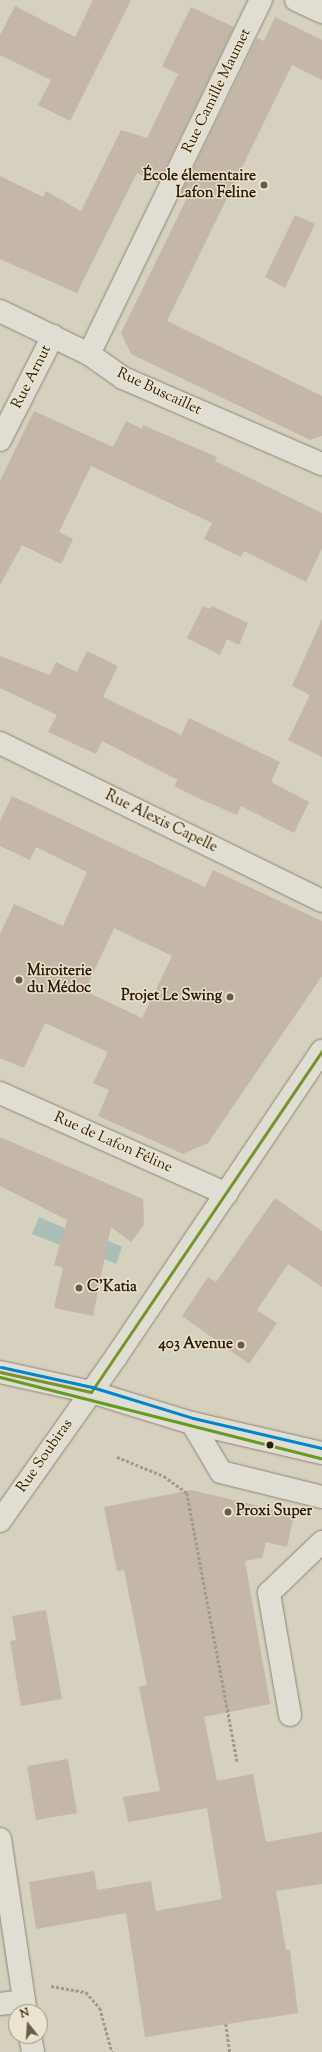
<!DOCTYPE html>
<html>
<head>
<meta charset="utf-8">
<style>
	body { margin:0 }
	#map { position:relative; width:322px; height:2052px; overflow:hidden; background:#d6d0be; font-family:"Sorts Mill Goudy",serif }
	div>[style] { position:absolute }
	.water>* { inset:0; background:#a9beb7 }
	.building>* { inset:0; background:#c4b7a8 }
	.path>* { height:2.5px; margin-top:-1.25px; transform-origin:0; background:repeating-linear-gradient(90deg,#9f9a91 0 3px,transparent 0 5px) }
	.roads { filter:drop-shadow(0 0 1px #8b8578) drop-shadow(0 0 1px #8b8578) }
	.minor>* { height:22px; margin:-11px; padding:0 11px; transform-origin:11px; border-radius:11px; background:#e0ddd3 }
	.bus-1>* { height:3px; margin:-1.5px; padding:0 1.5px; transform-origin:1.5px; border-radius:1.5px; background:#78922c }
	.bus-2>* { height:3px; margin:-1.5px; padding:0 1.5px; transform-origin:1.5px; border-radius:1.5px; background:#689923 }
	.bus-3>* { height:3px; margin:-1.5px; padding:0 1.5px; transform-origin:1.5px; border-radius:1.5px; background:#0086cb }
	.dots>* { width:11px; height:11px; translate:-50% -50%; box-sizing:border-box; border:2px solid #ebe4ce; border-radius:50% }
	span { translate:-50% -50%; white-space:nowrap; text-align:center; line-height:1.15; -webkit-text-stroke:3px #ebe4ce; paint-order:stroke }
	.street-label { font-size:15px; color:#2f1c05 }
	.poi-label { font-size:15px; color:#2f1c05; font-weight:700 }
	.right { translate:-100% -50%; text-align:right }
	.left { translate:0 -50%; text-align:left }
	.north { position:absolute; left:8px; top:2004px; width:40px; height:40px; box-sizing:border-box; background:#ebe4ce; border:1px solid #a0947e; border-radius:50%; rotate:343deg; font-size:11px; font-weight:700; line-height:16px; text-align:center; color:#2f1c05 }
	.north::after { content:''; display:block; margin:auto; width:14px; height:18px; background:#695b46; clip-path:polygon(50% 0,100% 100%,50% 72%,0 100%) }
</style>
</head>
<body>
<div id="map">
	<div class="water">
		<div style="clip-path:polygon(39px 1217px,69px 1230px,63px 1246px,32px 1234px)"></div>
		<div style="clip-path:polygon(90px 1233px,122px 1247px,116px 1264px,83px 1249px)"></div>
	</div>
	<div class="building">
		<div style="clip-path:polygon(93px 0,131px 0,70px 121px,38px 105px,51px 80px,0 55px,0 35px,15px 6px,75px 37px)"></div>
		<div style="clip-path:polygon(191px 7px,234px 27px,158px 183px,137px 173px,77px 293px,0 259px,0 176px,43px 197px,46px 191px,81px 211px,121px 130px,147px 138px,178px 74px,162px 66px)"></div>
		<div style="clip-path:polygon(275px 17px,322px 40px,322px 80px,292px 65px,167px 321px,322px 396px,322px 436px,310px 440px,131px 354px,121px 333px,188px 196px,181px 193px,257px 38px,264px 41px)"></div>
		<div style="clip-path:polygon(295px 215px,315px 224px,285px 288px,265px 277px)"></div>
		<div style="clip-path:polygon(34px 411px,113px 447px,126px 421px,142px 429px,143px 425px,217px 457px,215px 461px,322px 513px,322px 548px,306px 582px,244px 551px,241px 557px,204px 539px,212px 523px,91px 466px,59px 532px,73px 539px,61px 564px,22px 545px,0 585px,0 481px)"></div>
		<div style="clip-path:polygon(203px 606px,210px 609px,212px 606px,248px 623px,239px 645px,227px 639px,220px 655px,187px 638px)"></div>
		<div style="clip-path:polygon(322px 619px,322px 757px,288px 740px,310px 695px,292px 686px)"></div>
		<div style="clip-path:polygon(87px 651px,118px 666px,103px 697px,181px 735px,189px 718px,280px 762px,271px 782px,309px 802px,294px 833px,241px 806px,237px 815px,198px 798px,174px 786px,178px 780px,102px 741px,96px 754px,48px 732px,57px 715px,0 688px,0 656px,50px 675px,56px 662px,77px 672px)"></div>
		<div style="clip-path:polygon(evenodd,12px 796px,205px 887px,213px 870px,322px 921px,322px 976px,208px 1143px,183px 1154px,98px 1116px,109px 1090px,93px 1083px,108px 1052px,45px 1023px,24px 1068px,0 1058px,0 934px,14px 904px,63px 926px,87px 872px,36px 847px,30px 860px,0 846px,0 821px,12px 796px,114px 928px,172px 956px,142px 1018px,85px 991px,114px 928px)"></div>
		<div style="clip-path:polygon(0 1137px,143px 1199px,144px 1225px,131px 1242px,111px 1227px,93px 1316px,54px 1308px,63px 1268px,54px 1265px,67px 1220px,0 1186px)"></div>
		<div style="clip-path:polygon(275px 1198px,322px 1231px,322px 1287px,288px 1264px,257px 1310px,277px 1323px,249px 1364px,182px 1316px,208px 1277px,216px 1282px)"></div>
		<div style="clip-path:polygon(191px 1490px,294px 1514px,287px 1547px,266px 1542px,262px 1558px,245px 1561px,270px 1704px,204px 1717px,217px 1781px,253px 1774px,266px 1842px,322px 1832px,322px 1884px,276px 1891px,286px 1950px,290px 1950px,298px 2013px,145px 2037px,126px 1913px,36px 1929px,29px 1882px,94px 1871px,97px 1890px,151px 1881px,156px 1911px,222px 1899px,207px 1808px,128px 1822px,123px 1797px,160px 1791px,139px 1687px,147px 1685px,124px 1570px,117px 1571px,104px 1507px)"></div>
		<div style="clip-path:polygon(46px 1610px,62px 1699px,21px 1706px,10px 1641px,16px 1640px,12px 1616px)"></div>
		<div style="clip-path:polygon(68px 1759px,77px 1813px,36px 1820px,27px 1766px)"></div>
	</div>
	<div class="path">
		<div style="left:117px;top:1457px;width:51px;rotate:22deg"></div>
		<div style="left:164px;top:1476px;width:29px;rotate:36deg"></div>
		<div style="left:187px;top:1493px;width:273px;rotate:79.4deg"></div>
		<div style="left:51px;top:1986px;width:36px;rotate:10deg"></div>
		<div style="left:86px;top:1992px;width:21px;rotate:49deg"></div>
		<div style="left:100px;top:2008px;width:46px;rotate:74.7deg"></div>
		<div style="left:226px;top:2024px;width:28px;rotate:82deg"></div>
	</div>
	<div class="roads">
		<div class="minor">
			<div style="left:296px;top:0;width:29px;rotate:25deg"></div>
			<div style="left:0;top:311px;width:99px;rotate:25.8deg"></div>
			<div style="left:89px;top:354px;width:42px;rotate:35.2deg"></div>
			<div style="left:123px;top:378px;width:217px;rotate:23.4deg"></div>
			<div style="left:89px;top:354px;width:394px;rotate:-64.1deg"></div>
			<div style="left:0;top:440px;width:117px;rotate:-63deg"></div>
			<div style="left:0;top:743px;width:359px;rotate:26.1deg"></div>
			<div style="left:0;top:1093px;width:248px;rotate:24deg"></div>
			<div style="left:0;top:1372px;width:93px;rotate:12.4deg"></div>
			<div style="left:91px;top:1392px;width:106px;rotate:17.1deg"></div>
			<div style="left:192px;top:1423px;width:133px;rotate:13deg"></div>
			<div style="left:192px;top:1423px;width:57px;rotate:59.4deg"></div>
			<div style="left:221px;top:1472px;width:104px;rotate:13.9deg"></div>
			<div style="left:0;top:1521px;width:201px;rotate:-54.7deg"></div>
			<div style="left:116px;top:1357px;width:369px;rotate:-56.1deg"></div>
			<div style="left:290px;top:1715px;width:124px;rotate:-99.8deg"></div>
			<div style="left:269px;top:1593px;width:74px;rotate:-43.9deg"></div>
			<div style="left:0;top:1839px;width:175px;rotate:81.5deg"></div>
			<div style="left:0;top:2004px;width:24px;rotate:-7deg"></div>
			<div style="left:30px;top:2036px;width:16px;rotate:79deg"></div>
		</div>
	</div>
	<div class="bus-1">
		<div style="left:0;top:1372px;width:93px;rotate:12.4deg"></div>
		<div style="left:91px;top:1392px;width:412px;rotate:-55.9deg"></div>
	</div>
	<div class="bus-2">
		<div style="left:0;top:1377px;width:331px;rotate:14.2deg"></div>
	</div>
	<div class="bus-3">
		<div style="left:1px;top:1367px;width:93px;rotate:12.4deg"></div>
		<div style="left:92px;top:1387px;width:106px;rotate:17.1deg"></div>
		<div style="left:193px;top:1418px;width:132px;rotate:13.1deg"></div>
	</div>
	<div class="dots">
		<div style="left:264px;top:185px;background:#695b46"></div>
		<div style="left:19px;top:980px;background:#695b46"></div>
		<div style="left:230px;top:997px;background:#695b46"></div>
		<div style="left:79px;top:1288px;background:#695b46"></div>
		<div style="left:241px;top:1345px;background:#695b46"></div>
		<div style="left:270px;top:1445px;background:#2f1c05"></div>
		<div style="left:228px;top:1512px;background:#695b46"></div>
	</div>
	<div class="street-label">
		<span style="left:217px;top:91px;rotate:-64deg">Rue Camille Maumet</span>
		<span style="left:32px;top:377px;rotate:-63deg">Rue Arnut</span>
		<span style="left:159px;top:392px;rotate:25deg">Rue Buscaillet</span>
		<span style="left:161px;top:822px;rotate:26deg">Rue Alexis Capelle</span>
		<span style="left:113px;top:1143px;rotate:24deg">Rue de Lafon Féline</span>
		<span style="left:45px;top:1456px;rotate:-55deg">Rue Soubiras</span>
	</div>
	<div class="poi-label">
		<span class="right" style="left:256px;top:185px">École élementaire<br>Lafon Feline</span>
		<span class="left" style="left:27px;top:980px">Miroiterie<br>du Médoc</span>
		<span class="right" style="left:222px;top:997px">Projet Le Swing</span>
		<span class="left" style="left:87px;top:1288px">C'Katia</span>
		<span class="right" style="left:233px;top:1345px">403 Avenue</span>
		<span class="left" style="left:236px;top:1512px">Proxi Super</span>
	</div>
	<div class="north">N</div>
</div>
</body>
</html>
